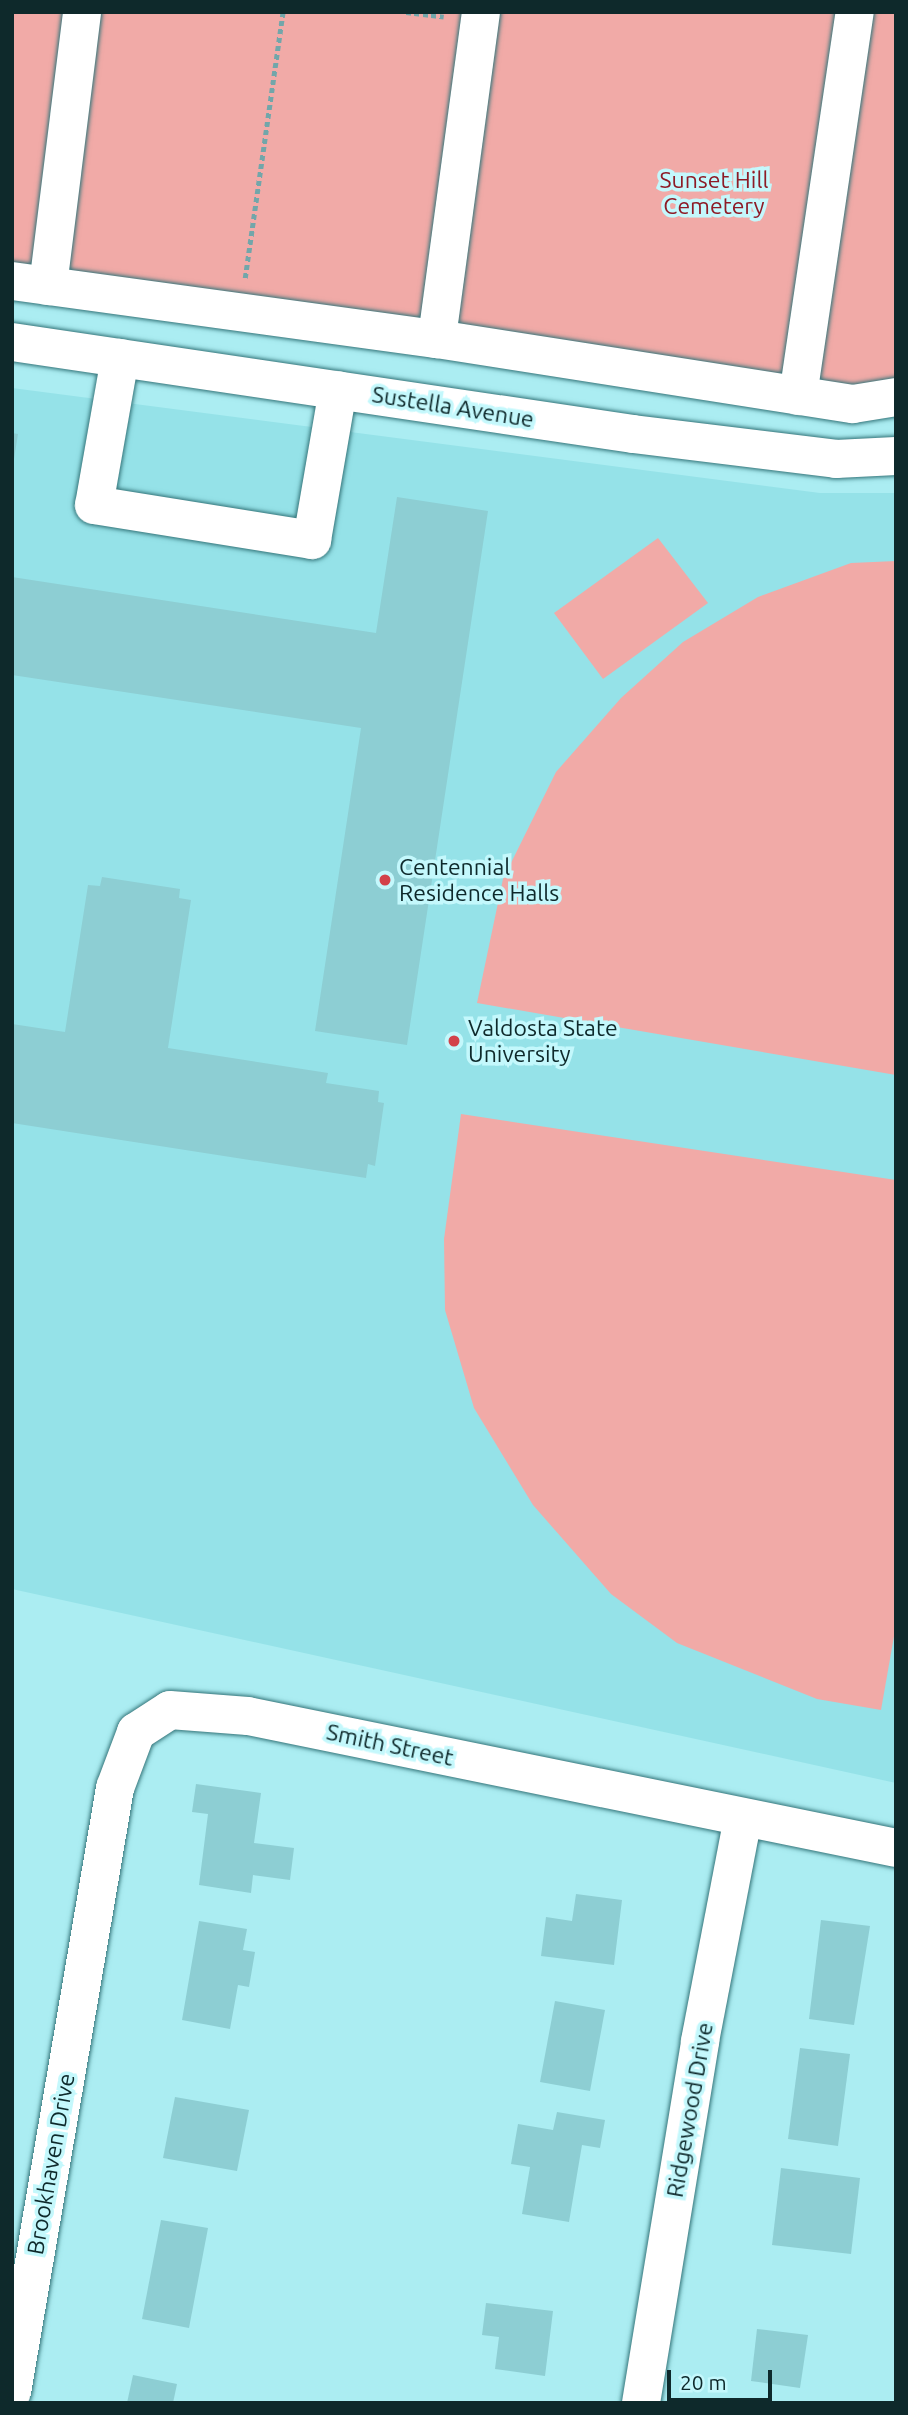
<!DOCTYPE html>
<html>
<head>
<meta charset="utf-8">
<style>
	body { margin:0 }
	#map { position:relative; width:908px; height:2415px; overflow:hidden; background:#abedf2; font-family:Ubuntu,sans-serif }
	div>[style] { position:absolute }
	.built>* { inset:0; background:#95e2e8 }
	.green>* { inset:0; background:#f1aaa7 }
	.building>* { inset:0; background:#8dced3 }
	.path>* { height:4.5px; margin-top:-2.25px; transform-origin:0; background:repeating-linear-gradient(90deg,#72a6aa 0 5px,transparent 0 8.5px) }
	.roads { filter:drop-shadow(0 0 2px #34757a) drop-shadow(0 0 2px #34757a) }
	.minor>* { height:38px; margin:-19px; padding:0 19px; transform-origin:19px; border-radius:19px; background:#fff }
	.dots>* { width:19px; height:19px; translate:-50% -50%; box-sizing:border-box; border:4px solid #c4f8fc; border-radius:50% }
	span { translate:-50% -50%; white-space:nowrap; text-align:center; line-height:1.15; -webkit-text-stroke:7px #c4f8fc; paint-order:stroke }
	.park-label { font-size:23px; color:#8e1b26 }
	.street-label { font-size:23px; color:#0e292b }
	.poi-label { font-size:23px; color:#0e292b }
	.left { translate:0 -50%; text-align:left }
	.frame { position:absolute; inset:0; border:14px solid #0e292b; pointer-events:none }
	.scale { position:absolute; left:667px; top:2370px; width:105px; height:32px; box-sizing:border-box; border:4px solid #0e292b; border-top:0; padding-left:9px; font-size:21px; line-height:24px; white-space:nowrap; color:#0e292b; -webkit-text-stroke:5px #c4f8fc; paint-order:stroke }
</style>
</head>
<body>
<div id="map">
	<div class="built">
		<div style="clip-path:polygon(12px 388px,820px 493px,896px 493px,896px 1783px,12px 1589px)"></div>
	</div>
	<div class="green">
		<div style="clip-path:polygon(12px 12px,896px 12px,896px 390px,860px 397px,12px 278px)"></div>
		<div style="clip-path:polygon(658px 538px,708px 603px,603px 679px,554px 613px)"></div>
		<div style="clip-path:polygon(896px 561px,896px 1075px,477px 1003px,503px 879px,556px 772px,621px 698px,683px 642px,758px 597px,851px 563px)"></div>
		<div style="clip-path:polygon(461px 1114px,896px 1180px,896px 1625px,881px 1710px,817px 1699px,677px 1643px,611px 1594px,533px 1505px,474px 1408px,445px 1310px,444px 1239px)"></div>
	</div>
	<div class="building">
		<div style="clip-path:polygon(12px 433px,18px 434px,14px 459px,12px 458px)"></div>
		<div style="clip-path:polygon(397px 497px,488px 511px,407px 1045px,315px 1031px,361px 728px,12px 675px,12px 577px,376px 633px)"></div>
		<div style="clip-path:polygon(102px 877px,180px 889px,179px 898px,191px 900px,168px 1048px,328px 1073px,326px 1083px,379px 1091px,378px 1102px,384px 1103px,375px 1166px,368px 1164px,366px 1178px,12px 1123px,12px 1024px,65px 1032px,88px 885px,100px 886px)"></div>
		<div style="clip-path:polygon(196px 1784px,261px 1793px,254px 1843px,294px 1848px,290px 1880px,253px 1875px,251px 1893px,199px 1885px,208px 1814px,192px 1812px)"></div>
		<div style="clip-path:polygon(576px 1894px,622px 1900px,614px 1965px,541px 1956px,546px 1917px,572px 1921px)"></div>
		<div style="clip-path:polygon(821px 1920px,870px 1926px,854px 2025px,809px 2019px)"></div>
		<div style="clip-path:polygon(199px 1921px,247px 1929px,243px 1950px,255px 1952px,249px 1987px,238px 1985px,230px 2029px,182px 2020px)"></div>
		<div style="clip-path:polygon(555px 2001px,605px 2010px,590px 2091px,540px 2082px)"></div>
		<div style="clip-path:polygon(800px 2048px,850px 2054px,838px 2146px,788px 2139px)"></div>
		<div style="clip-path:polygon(175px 2097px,249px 2110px,237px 2171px,163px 2158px)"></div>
		<div style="clip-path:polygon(557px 2112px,605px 2120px,600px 2148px,582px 2145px,569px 2222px,522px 2214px,530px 2167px,511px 2164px,518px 2124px,553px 2130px)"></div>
		<div style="clip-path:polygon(781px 2168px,860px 2178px,851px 2254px,772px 2245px)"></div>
		<div style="clip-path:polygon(161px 2220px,208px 2228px,189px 2328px,142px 2319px)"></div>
		<div style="clip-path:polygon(486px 2303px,553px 2311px,545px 2376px,495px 2369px,499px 2337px,482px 2335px)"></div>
		<div style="clip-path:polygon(757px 2329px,808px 2335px,800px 2388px,751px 2381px)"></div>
		<div style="clip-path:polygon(133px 2375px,177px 2384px,173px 2403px,127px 2403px)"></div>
	</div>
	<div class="path">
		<div style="left:406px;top:12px;width:38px;rotate:7deg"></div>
		<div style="left:245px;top:278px;width:269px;rotate:-81.9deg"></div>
	</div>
	<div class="roads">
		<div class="minor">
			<div style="left:481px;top:12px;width:330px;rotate:97.7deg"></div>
			<div style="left:437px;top:339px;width:421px;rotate:8.9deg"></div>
			<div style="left:853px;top:404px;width:44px;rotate:-9.2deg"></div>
			<div style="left:12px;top:281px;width:429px;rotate:7.8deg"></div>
			<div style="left:48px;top:286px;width:276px;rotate:-82.9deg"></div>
			<div style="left:12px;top:342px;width:628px;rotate:8.43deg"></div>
			<div style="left:633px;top:434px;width:205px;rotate:7deg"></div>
			<div style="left:836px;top:459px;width:60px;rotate:-2.9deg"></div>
			<div style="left:120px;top:358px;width:149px;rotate:100deg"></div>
			<div style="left:94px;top:505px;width:221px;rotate:9.1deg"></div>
			<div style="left:312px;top:540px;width:152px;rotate:-80.2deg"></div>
			<div style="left:798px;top:396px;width:388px;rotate:-81.6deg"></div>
			<div style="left:12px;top:2392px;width:613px;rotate:-80.32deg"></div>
			<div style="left:115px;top:1788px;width:60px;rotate:-69.4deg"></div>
			<div style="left:136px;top:1732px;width:40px;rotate:-32.9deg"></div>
			<div style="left:170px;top:1710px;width:78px;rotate:4.4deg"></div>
			<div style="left:248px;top:1716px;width:661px;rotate:11.51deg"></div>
			<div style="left:641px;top:2403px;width:367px;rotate:-80.7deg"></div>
			<div style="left:700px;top:2041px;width:227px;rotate:-79.1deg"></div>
		</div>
	</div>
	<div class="dots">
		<div style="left:385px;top:880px;background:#d2424a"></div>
		<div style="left:454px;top:1041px;background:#d2424a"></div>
	</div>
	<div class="park-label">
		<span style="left:714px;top:193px">Sunset Hill<br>Cemetery</span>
	</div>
	<div class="street-label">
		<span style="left:453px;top:407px;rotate:9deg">Sustella Avenue</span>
		<span style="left:390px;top:1745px;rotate:12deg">Smith Street</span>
		<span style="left:690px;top:2110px;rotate:-80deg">Ridgewood Drive</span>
		<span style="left:51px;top:2164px;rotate:-80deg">Brookhaven Drive</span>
	</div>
	<div class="poi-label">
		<span class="left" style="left:399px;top:880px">Centennial<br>Residence Halls</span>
		<span class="left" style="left:468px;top:1041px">Valdosta State<br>University</span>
	</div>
	<div class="frame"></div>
	<div class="scale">20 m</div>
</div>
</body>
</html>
